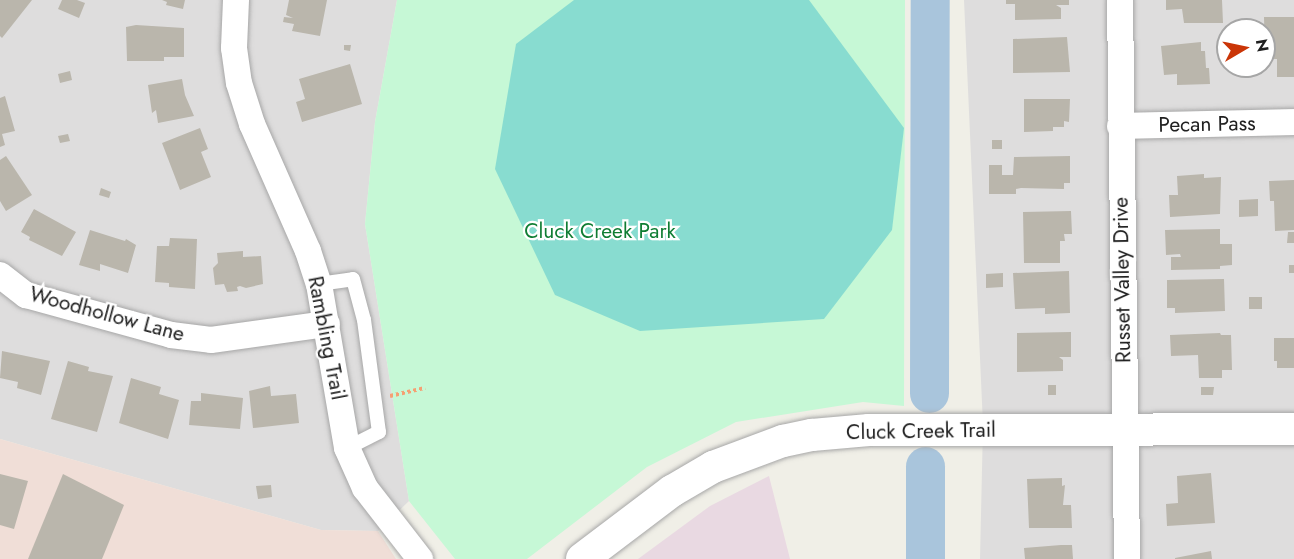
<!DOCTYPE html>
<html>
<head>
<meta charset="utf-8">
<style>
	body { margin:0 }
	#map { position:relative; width:1294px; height:559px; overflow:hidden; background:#f0efe7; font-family:Jost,sans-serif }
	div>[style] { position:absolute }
	.residential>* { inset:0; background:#dedddd }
	.commercial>* { inset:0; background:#f0ded7 }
	.industrial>* { inset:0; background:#e9d9e2 }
	.park>* { inset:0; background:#c6f8d6 }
	.pitch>* { inset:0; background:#88dcd0 }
	.river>* { height:39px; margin:-19.5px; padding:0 19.5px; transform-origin:19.5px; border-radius:19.5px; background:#a9c5dc }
	.building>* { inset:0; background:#bab6ac }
	.path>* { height:4px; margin-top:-2px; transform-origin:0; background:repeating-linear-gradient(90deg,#f5a073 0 3px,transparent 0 6px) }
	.roads { filter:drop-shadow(0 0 2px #a7a7a7) drop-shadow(0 0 2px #a7a7a7) }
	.service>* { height:14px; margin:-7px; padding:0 7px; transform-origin:7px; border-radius:7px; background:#fff }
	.minor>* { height:26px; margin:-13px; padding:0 13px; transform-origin:13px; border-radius:13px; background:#fff }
	.tertiary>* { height:32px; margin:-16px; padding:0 16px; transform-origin:16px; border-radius:16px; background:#fff }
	span { translate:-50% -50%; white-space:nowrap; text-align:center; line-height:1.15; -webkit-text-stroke:4.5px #fff; paint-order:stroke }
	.street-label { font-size:21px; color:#202020 }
	.park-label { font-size:21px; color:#0f7d33 }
	.north { position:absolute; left:1216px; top:18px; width:60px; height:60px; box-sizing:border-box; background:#fff; border:2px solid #a6a6a6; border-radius:50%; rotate:81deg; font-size:16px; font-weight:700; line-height:24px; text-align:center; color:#202020 }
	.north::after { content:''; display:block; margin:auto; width:21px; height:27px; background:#ca3507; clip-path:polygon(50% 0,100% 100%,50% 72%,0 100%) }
</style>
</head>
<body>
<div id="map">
	<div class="residential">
		<div style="clip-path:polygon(0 0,397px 0,375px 122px,365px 224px,409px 501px,378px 531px,321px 530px,0 439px)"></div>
		<div style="clip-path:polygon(evenodd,964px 0,1294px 0,1294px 559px,980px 559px,983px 425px,964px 0,1228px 30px,1264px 30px,1264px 66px,1228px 66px,1228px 30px)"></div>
	</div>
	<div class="commercial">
		<div style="clip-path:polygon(0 439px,321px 530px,378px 531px,396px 559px,0 559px)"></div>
	</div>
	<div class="industrial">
		<div style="clip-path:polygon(769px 476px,790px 559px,638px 559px,710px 506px)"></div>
	</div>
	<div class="park">
		<div style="clip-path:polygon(397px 0,905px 0,904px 406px,863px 402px,736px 422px,647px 467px,527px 559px,455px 559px,409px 501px,365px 224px,375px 122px)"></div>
	</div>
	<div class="pitch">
		<div style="clip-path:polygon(574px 0,809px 0,904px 128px,892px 230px,824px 319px,640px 331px,555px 295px,495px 169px,516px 44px)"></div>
	</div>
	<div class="river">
		<div style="left:929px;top:393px;width:393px;rotate:-89.9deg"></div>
		<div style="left:925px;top:559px;width:93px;rotate:-90deg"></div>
	</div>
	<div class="building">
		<div style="clip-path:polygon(0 0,32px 0,2px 38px,0 36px)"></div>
		<div style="clip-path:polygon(62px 0,77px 0,85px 3px,79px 18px,58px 9px)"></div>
		<div style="clip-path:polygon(162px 0,185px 0,183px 9px,166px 5px,167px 2px)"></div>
		<div style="clip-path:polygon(289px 0,327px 0,320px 36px,292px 31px,294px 24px,283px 22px,284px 17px,293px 18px,286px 15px)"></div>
		<div style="clip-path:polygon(1006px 0,1069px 0,1069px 5px,1056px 5px,1061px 8px,1061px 19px,1015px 20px,1015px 4px,1006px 4px)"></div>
		<div style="clip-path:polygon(1166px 0,1222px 0,1223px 23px,1184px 23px,1182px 9px,1166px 10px)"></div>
		<div style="clip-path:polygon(1264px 17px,1294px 17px,1294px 77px,1277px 77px,1277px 59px,1265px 59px)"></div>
		<div style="clip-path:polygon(136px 25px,184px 28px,184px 57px,164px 57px,164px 61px,127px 61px,126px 27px)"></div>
		<div style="clip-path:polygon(1067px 37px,1070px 72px,1013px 73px,1013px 39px)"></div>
		<div style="clip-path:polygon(1201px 42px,1201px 51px,1205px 51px,1206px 68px,1209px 68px,1210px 84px,1177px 85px,1177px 74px,1164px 75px,1161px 46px)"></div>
		<div style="clip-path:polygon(344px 45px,351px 45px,350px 51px,344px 50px)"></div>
		<div style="clip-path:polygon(350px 64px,362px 104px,302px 122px,296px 102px,305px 99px,299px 79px)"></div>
		<div style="clip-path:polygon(70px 71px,72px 80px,60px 83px,58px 74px)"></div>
		<div style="clip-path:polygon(182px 79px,185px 95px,194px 116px,158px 123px,156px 110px,152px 113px,148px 85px)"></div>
		<div style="clip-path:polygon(5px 96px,15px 131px,2px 134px,5px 145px,0 147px,0 98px)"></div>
		<div style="clip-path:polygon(1024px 99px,1070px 99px,1069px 122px,1064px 121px,1064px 127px,1053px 127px,1053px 131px,1024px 132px)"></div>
		<div style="clip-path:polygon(200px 128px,208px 149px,201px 152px,211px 177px,180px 190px,162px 143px)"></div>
		<div style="clip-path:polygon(68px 134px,70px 141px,60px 143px,58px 136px)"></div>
		<div style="clip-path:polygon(992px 140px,1002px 140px,1002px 149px,992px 149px)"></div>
		<div style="clip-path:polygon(6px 156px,32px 195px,6px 211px,0 201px,0 160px)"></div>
		<div style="clip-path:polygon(1070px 156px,1070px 183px,1064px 183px,1064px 189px,1021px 188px,1016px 189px,1016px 194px,989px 194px,989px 165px,1002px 165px,1002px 175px,1013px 175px,1014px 157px)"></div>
		<div style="clip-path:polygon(1204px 174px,1204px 178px,1221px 177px,1220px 214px,1170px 217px,1169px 195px,1178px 195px,1177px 176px)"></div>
		<div style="clip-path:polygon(1294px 180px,1294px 230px,1275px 231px,1274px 201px,1270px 201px,1269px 181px)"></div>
		<div style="clip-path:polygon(101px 188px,111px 192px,109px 198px,99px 195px)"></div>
		<div style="clip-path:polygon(1258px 199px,1258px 216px,1239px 217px,1239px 200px)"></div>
		<div style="clip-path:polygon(34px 209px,76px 232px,62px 256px,29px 240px,30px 237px,21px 232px)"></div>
		<div style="clip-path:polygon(1071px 211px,1072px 234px,1064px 234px,1065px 241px,1060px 241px,1060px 263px,1024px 263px,1023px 212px)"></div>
		<div style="clip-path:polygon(1220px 229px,1220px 244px,1232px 244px,1232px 265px,1220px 266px,1220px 269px,1171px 270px,1171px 257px,1181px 257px,1180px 254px,1166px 255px,1165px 230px)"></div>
		<div style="clip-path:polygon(90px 230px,125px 241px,126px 239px,136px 245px,128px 273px,100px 264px,100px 271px,79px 265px)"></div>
		<div style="clip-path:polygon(1288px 232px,1294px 232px,1294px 243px,1287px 243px)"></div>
		<div style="clip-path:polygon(170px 238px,197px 239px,195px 289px,169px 287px,169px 283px,155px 282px,157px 246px,169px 246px)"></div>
		<div style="clip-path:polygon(243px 251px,243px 257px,261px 256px,263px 284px,246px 288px,240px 286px,237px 287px,238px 291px,227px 292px,224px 284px,215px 285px,213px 268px,218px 263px,217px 253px)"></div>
		<div style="clip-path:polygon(1289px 265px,1294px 265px,1294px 273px,1289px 273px)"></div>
		<div style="clip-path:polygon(1069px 271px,1070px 313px,1045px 314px,1045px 308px,1015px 309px,1013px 273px)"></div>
		<div style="clip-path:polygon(1003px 273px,1003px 287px,986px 288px,986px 274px)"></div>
		<div style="clip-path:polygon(1224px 279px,1225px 311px,1175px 313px,1175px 308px,1167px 308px,1167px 280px)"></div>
		<div style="clip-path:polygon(1249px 297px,1262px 297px,1262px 309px,1249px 309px)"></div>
		<div style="clip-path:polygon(1071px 332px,1071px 357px,1059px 357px,1063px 360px,1063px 371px,1017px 372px,1017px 333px)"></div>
		<div style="clip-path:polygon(1220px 333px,1221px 335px,1231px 335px,1232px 370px,1222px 370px,1222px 378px,1199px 378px,1198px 355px,1171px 356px,1170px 335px)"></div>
		<div style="clip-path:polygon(1274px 338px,1294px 338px,1294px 368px,1277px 368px,1277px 361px,1274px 361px)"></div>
		<div style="clip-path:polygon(2px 351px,50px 361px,41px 395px,17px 388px,18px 382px,0 378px)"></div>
		<div style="clip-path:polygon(68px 361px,89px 367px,88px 371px,113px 376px,97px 432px,51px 419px)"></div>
		<div style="clip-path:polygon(131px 378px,161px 387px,159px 394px,179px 400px,168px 439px,119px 423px)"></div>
		<div style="clip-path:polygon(1048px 385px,1056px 385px,1056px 395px,1048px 395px)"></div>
		<div style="clip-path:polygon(270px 386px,271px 396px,296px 394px,299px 423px,253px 428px,249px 391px)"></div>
		<div style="clip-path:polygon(1201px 387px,1214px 387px,1213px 395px,1201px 395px)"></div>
		<div style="clip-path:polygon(201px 393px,243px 398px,240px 429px,189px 425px,191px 401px,201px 401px)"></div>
		<div style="clip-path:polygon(1211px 473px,1215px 523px,1167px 526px,1166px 504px,1178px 503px,1177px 476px)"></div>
		<div style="clip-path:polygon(0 474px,28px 481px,14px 529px,0 525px)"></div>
		<div style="clip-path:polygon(63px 474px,124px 505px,102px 559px,28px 559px)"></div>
		<div style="clip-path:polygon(1062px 478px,1062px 486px,1065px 485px,1063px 505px,1071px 505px,1072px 528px,1029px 528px,1027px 479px)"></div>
		<div style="clip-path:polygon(271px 485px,272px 497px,258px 499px,256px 486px)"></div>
		<div style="clip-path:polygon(1061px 545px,1072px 545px,1073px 559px,1025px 559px,1024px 548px)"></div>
		<div style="clip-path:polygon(1211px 551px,1212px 559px,1175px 559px,1175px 558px)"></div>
	</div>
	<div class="path">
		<div style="left:390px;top:396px;width:36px;rotate:-13deg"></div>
	</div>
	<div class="roads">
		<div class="service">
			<div style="left:319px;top:284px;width:34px;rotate:-8deg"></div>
			<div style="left:353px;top:279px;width:42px;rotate:75deg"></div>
			<div style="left:364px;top:320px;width:113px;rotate:82.4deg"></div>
			<div style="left:379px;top:432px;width:36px;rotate:153deg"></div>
		</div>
		<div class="minor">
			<div style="left:236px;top:0;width:48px;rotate:92.4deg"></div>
			<div style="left:234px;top:48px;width:35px;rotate:82deg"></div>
			<div style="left:239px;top:83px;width:43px;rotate:72.4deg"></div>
			<div style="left:252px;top:124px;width:139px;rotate:66.2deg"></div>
			<div style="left:308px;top:251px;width:35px;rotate:72deg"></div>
			<div style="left:319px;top:284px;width:166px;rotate:80.3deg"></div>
			<div style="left:347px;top:448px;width:44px;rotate:65.8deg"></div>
			<div style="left:365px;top:488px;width:90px;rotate:52.2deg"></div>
			<div style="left:1120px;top:0;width:559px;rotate:89.28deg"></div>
			<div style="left:1120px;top:126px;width:174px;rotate:-1.3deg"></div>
			<div style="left:0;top:275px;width:33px;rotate:38deg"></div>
			<div style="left:26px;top:295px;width:150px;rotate:15.4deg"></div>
			<div style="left:171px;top:335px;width:40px;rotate:7.1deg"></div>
			<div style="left:211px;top:340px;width:117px;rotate:-7.9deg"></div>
		</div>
		<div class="tertiary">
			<div style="left:582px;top:559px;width:113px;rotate:-37.1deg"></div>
			<div style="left:672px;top:491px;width:48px;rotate:-30.3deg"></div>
			<div style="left:713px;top:467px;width:75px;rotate:-20.4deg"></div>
			<div style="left:783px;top:441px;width:30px;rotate:-12deg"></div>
			<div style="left:812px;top:435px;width:57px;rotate:-5deg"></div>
			<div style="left:869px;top:430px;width:425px;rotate:-0.1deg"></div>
		</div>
	</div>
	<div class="street-label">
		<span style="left:1207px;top:124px;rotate:-1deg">Pecan Pass</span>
		<span style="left:1122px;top:280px;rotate:-91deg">Russet Valley Drive</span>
		<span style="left:107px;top:314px;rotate:15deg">Woodhollow Lane</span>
		<span style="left:327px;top:338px;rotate:79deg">Rambling Trail</span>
		<span style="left:921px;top:431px;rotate:-1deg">Cluck Creek Trail</span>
	</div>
	<div class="park-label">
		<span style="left:600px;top:231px">Cluck Creek Park</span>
	</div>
	<div class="north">N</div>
</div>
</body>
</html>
